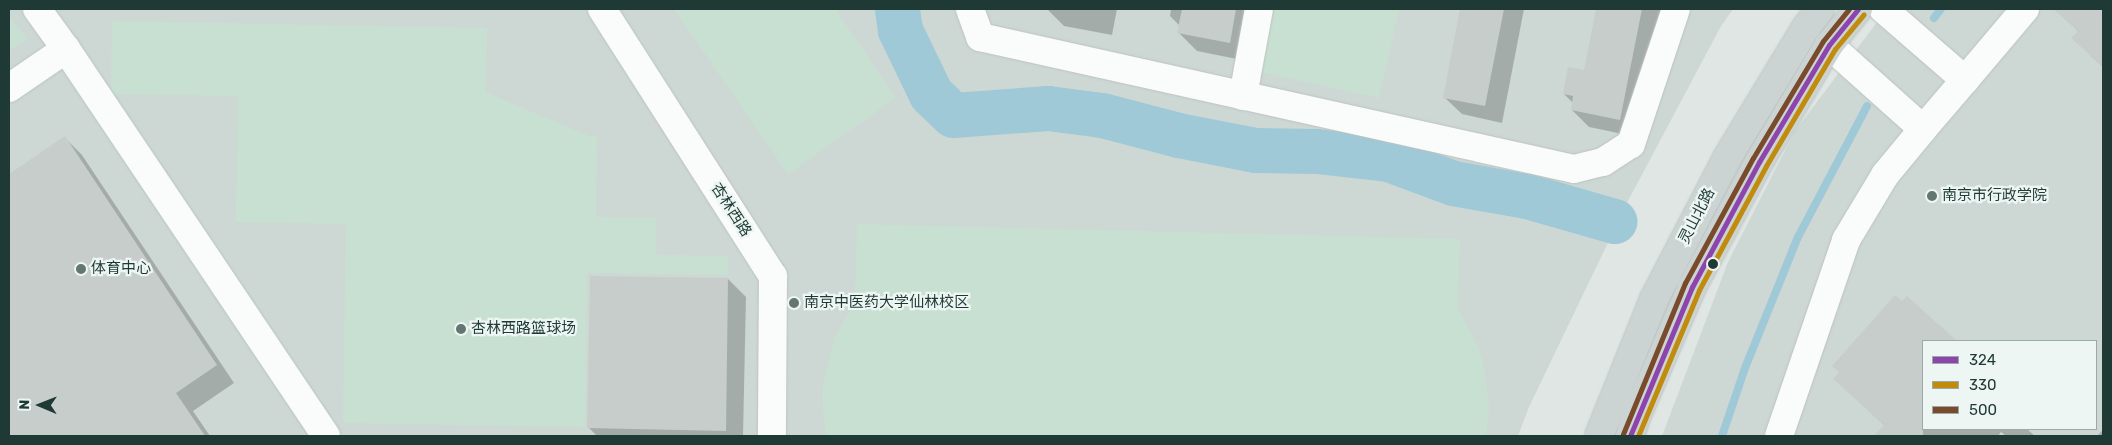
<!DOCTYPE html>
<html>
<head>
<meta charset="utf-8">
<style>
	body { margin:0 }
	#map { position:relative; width:2112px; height:445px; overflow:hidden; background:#e0e6e4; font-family:Rubik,"Noto Sans SC",sans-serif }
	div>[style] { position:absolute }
	.built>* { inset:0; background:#cdd8d4 }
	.green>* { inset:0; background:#c8e0d2 }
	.shadow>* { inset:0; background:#0003 }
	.stream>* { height:8px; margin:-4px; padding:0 4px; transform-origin:4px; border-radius:4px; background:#9fc9d7 }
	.river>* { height:45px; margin:-22.5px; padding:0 22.5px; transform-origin:22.5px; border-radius:22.5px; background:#9fc9d7 }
	.building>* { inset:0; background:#c7cdcb }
	.roads { filter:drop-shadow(0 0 1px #bdc3c1) drop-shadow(0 0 1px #bdc3c1) }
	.minor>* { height:28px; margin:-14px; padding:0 14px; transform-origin:14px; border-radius:14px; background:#fafbfb }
	.major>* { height:28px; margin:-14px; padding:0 14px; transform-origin:14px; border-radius:14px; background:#cbd4d2 }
	.bus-1>* { height:5px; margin:-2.5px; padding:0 2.5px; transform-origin:2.5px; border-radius:2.5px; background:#8e44ad }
	.bus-2>* { height:5px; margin:-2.5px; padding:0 2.5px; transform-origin:2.5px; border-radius:2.5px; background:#c18b0d }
	.bus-3>* { height:5px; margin:-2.5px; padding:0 2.5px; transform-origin:2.5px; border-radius:2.5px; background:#7a4b2a }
	.dots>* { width:14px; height:14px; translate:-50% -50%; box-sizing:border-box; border:2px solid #edf6f3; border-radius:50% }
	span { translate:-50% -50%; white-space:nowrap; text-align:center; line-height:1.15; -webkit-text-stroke:4.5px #edf6f3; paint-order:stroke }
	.poi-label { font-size:15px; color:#1f3934 }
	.left { translate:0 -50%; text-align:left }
	.street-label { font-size:15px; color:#1f3934 }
	.frame { position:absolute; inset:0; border:10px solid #1f3934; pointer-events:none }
	.legend { position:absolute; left:1922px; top:340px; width:175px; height:90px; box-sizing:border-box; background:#edf6f3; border:1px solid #9baaa7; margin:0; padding:6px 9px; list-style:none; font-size:15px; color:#1f3934 }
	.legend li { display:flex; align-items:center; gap:10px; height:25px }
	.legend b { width:25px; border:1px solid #9baaa7 }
	.north { position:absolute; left:15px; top:380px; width:50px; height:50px; -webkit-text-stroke:4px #edf6f3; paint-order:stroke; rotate:271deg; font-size:14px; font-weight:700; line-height:20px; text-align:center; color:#1f3934 }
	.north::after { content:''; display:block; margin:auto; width:18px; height:22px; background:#1f3934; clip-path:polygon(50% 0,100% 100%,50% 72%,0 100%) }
</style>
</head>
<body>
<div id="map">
	<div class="built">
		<div style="clip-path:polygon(9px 9px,1733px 9px,1720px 28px,1629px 199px,1529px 407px,1518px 436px,9px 436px)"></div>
		<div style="clip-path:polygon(evenodd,1887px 9px,2103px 9px,2103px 436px,1662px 436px,1728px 262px,1795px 131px,1887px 9px,1923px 341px,2096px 341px,2096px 429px,1923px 429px,1923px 341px)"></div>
	</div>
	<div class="green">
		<div style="clip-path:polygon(674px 9px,835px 9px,896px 98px,788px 174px)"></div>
		<div style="clip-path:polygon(1269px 9px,1399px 9px,1379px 98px,1255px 71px)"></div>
		<div style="clip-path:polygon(9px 16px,27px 38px,9px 51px)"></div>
		<div style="clip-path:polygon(112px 21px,487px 28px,485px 92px,589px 136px,597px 136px,596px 217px,656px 218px,656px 255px,728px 256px,728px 275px,587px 273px,585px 427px,343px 423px,346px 224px,236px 222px,238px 96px,111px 94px)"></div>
		<div style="clip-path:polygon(857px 224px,1460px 239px,1458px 309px,1478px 346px,1484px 366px,1489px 408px,1486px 436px,826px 436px,822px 399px,824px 378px,834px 339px,855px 303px)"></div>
	</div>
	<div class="shadow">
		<div style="clip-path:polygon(1047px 9px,1117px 9px,1112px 35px,1064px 26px)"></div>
		<div style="clip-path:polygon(1171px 9px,1257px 9px,1247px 61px,1197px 51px,1179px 33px,1180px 26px,1170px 16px)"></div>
		<div style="clip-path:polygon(1462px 9px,1524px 9px,1502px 123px,1462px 114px,1444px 97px)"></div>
		<div style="clip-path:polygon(1597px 9px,1662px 9px,1637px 137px,1589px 127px,1572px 110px,1573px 103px,1564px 94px,1585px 72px)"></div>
		<div style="clip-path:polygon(2055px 9px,2103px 9px,2103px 67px,2091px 56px,2079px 32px)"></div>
		<div style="clip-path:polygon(65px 138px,82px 155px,234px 383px,193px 411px,210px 436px,9px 436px,9px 175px)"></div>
		<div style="clip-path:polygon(728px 279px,746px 297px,743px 436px,597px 436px,589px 428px)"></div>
		<div style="clip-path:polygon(1907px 297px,1955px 341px,1923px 341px,1923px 429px,2027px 429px,2035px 436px,2006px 436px,2001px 432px,1998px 436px,1876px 436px,1885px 426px,1835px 379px)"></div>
		<div style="clip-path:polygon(2103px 430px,2103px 436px,2097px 436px)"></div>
	</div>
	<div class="stream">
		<div style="left:1934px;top:18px;width:11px;rotate:-52deg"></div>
		<div style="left:1722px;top:436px;width:72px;rotate:-71.3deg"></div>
		<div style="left:1745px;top:368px;width:141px;rotate:-68deg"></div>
		<div style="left:1798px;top:237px;width:148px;rotate:-62.2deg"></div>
	</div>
	<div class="river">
		<div style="left:897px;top:9px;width:21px;rotate:82deg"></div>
		<div style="left:900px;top:30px;width:71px;rotate:64.2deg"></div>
		<div style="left:931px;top:94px;width:30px;rotate:44deg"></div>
		<div style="left:953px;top:115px;width:95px;rotate:-4.2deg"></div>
		<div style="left:1048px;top:108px;width:54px;rotate:7.4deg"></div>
		<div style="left:1102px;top:115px;width:79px;rotate:14.7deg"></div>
		<div style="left:1178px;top:135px;width:78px;rotate:11deg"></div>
		<div style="left:1255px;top:150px;width:61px;rotate:0.9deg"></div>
		<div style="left:1316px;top:151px;width:72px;rotate:6.3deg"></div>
		<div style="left:1388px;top:159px;width:69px;rotate:20.3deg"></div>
		<div style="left:1453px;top:183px;width:75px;rotate:10deg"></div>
		<div style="left:1527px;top:196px;width:91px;rotate:16deg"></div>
	</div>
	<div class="building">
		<div style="clip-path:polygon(1182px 9px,1236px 9px,1230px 43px,1177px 33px)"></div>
		<div style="clip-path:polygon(1460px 9px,1504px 9px,1485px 106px,1443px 98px)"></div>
		<div style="clip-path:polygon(1596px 9px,1642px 9px,1620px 120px,1571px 110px,1573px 96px,1563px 94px,1568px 67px,1584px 70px)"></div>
		<div style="clip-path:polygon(2053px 9px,2103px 9px,2103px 67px,2071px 38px,2078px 31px)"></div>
		<div style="clip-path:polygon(65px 136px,217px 365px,176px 393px,205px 436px,9px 436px,9px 174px)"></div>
		<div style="clip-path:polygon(590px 276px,728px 278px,726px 431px,587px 428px)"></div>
		<div style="clip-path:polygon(1895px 295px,1902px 301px,1907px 296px,1957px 341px,1923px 341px,1923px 436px,1874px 436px,1884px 425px,1833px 379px,1839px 372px,1832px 366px)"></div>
	</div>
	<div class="roads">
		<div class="minor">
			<div style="left:37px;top:9px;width:49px;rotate:54.1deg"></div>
			<div style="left:66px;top:49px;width:466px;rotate:56.1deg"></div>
			<div style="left:602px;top:9px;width:317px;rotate:57.4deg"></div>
			<div style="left:773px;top:276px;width:160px;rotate:90.4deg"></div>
			<div style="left:970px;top:9px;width:30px;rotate:70deg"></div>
			<div style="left:980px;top:37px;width:608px;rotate:12.53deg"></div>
			<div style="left:1574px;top:169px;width:30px;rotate:-14deg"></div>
			<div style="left:1603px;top:162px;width:33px;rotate:-33deg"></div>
			<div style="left:1631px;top:144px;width:142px;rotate:-71.6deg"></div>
			<div style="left:1829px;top:45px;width:126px;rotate:41.8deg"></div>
			<div style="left:1923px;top:129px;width:65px;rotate:-49.4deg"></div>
			<div style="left:1965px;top:80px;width:108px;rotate:-139.1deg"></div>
			<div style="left:1965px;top:80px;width:93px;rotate:-49.8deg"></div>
			<div style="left:9px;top:88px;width:69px;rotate:-34.4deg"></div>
			<div style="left:1243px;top:96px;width:88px;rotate:-79.6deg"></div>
			<div style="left:1779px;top:436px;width:207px;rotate:-71.1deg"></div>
			<div style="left:1846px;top:240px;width:76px;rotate:-59deg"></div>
			<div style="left:1885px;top:175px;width:60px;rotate:-50.4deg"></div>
		</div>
		<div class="major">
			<div style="left:1599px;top:436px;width:148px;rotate:-68.1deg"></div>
			<div style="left:1654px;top:299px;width:159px;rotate:-62.6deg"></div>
			<div style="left:1727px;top:158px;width:151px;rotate:-58.8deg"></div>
			<div style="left:1805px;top:29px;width:25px;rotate:-53deg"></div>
			<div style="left:1630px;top:436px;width:22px;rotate:-72deg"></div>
			<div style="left:1637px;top:415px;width:139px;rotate:-66.7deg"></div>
			<div style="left:1692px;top:287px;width:142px;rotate:-61.8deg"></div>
			<div style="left:1759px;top:162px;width:136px;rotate:-59.1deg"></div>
			<div style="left:1829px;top:45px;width:46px;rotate:-51.1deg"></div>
		</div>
	</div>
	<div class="bus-1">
		<div style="left:1630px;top:436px;width:161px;rotate:-67.4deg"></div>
		<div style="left:1692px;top:287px;width:142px;rotate:-61.8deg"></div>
		<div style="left:1759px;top:162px;width:136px;rotate:-59.1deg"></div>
		<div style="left:1829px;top:45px;width:46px;rotate:-51.1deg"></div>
	</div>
	<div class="bus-2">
		<div style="left:1638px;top:436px;width:158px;rotate:-67.3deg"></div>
		<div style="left:1699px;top:290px;width:141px;rotate:-61.6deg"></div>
		<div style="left:1766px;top:166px;width:136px;rotate:-59.5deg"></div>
		<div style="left:1835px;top:49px;width:45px;rotate:-50.4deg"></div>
	</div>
	<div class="bus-3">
		<div style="left:1623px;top:434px;width:163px;rotate:-67.7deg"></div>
		<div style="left:1685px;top:283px;width:142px;rotate:-61.5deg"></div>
		<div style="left:1753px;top:158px;width:136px;rotate:-59.1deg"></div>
		<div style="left:1823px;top:41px;width:41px;rotate:-50.9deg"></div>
	</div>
	<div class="dots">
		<div style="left:1932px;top:196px;background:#637672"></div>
		<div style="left:1713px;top:264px;background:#1f3934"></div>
		<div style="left:81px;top:269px;background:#637672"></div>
		<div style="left:794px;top:303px;background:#637672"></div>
		<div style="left:461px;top:329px;background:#637672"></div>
	</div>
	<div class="poi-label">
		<span class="left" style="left:1942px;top:196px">南京市行政学院</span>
		<span class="left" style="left:91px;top:269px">体育中心</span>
		<span class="left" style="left:804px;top:303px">南京中医药大学仙林校区</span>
		<span class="left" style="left:471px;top:329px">杏林西路篮球场</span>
	</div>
	<div class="street-label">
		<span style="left:731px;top:210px;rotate:57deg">杏林西路</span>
		<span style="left:1697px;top:216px;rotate:-63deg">灵山北路</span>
	</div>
	<div class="frame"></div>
	<ul class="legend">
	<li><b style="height:6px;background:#8e44ad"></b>324</li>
	<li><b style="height:6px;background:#c18b0d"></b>330</li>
	<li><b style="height:6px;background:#7a4b2a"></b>500</li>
	</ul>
	<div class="north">N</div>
</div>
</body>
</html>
